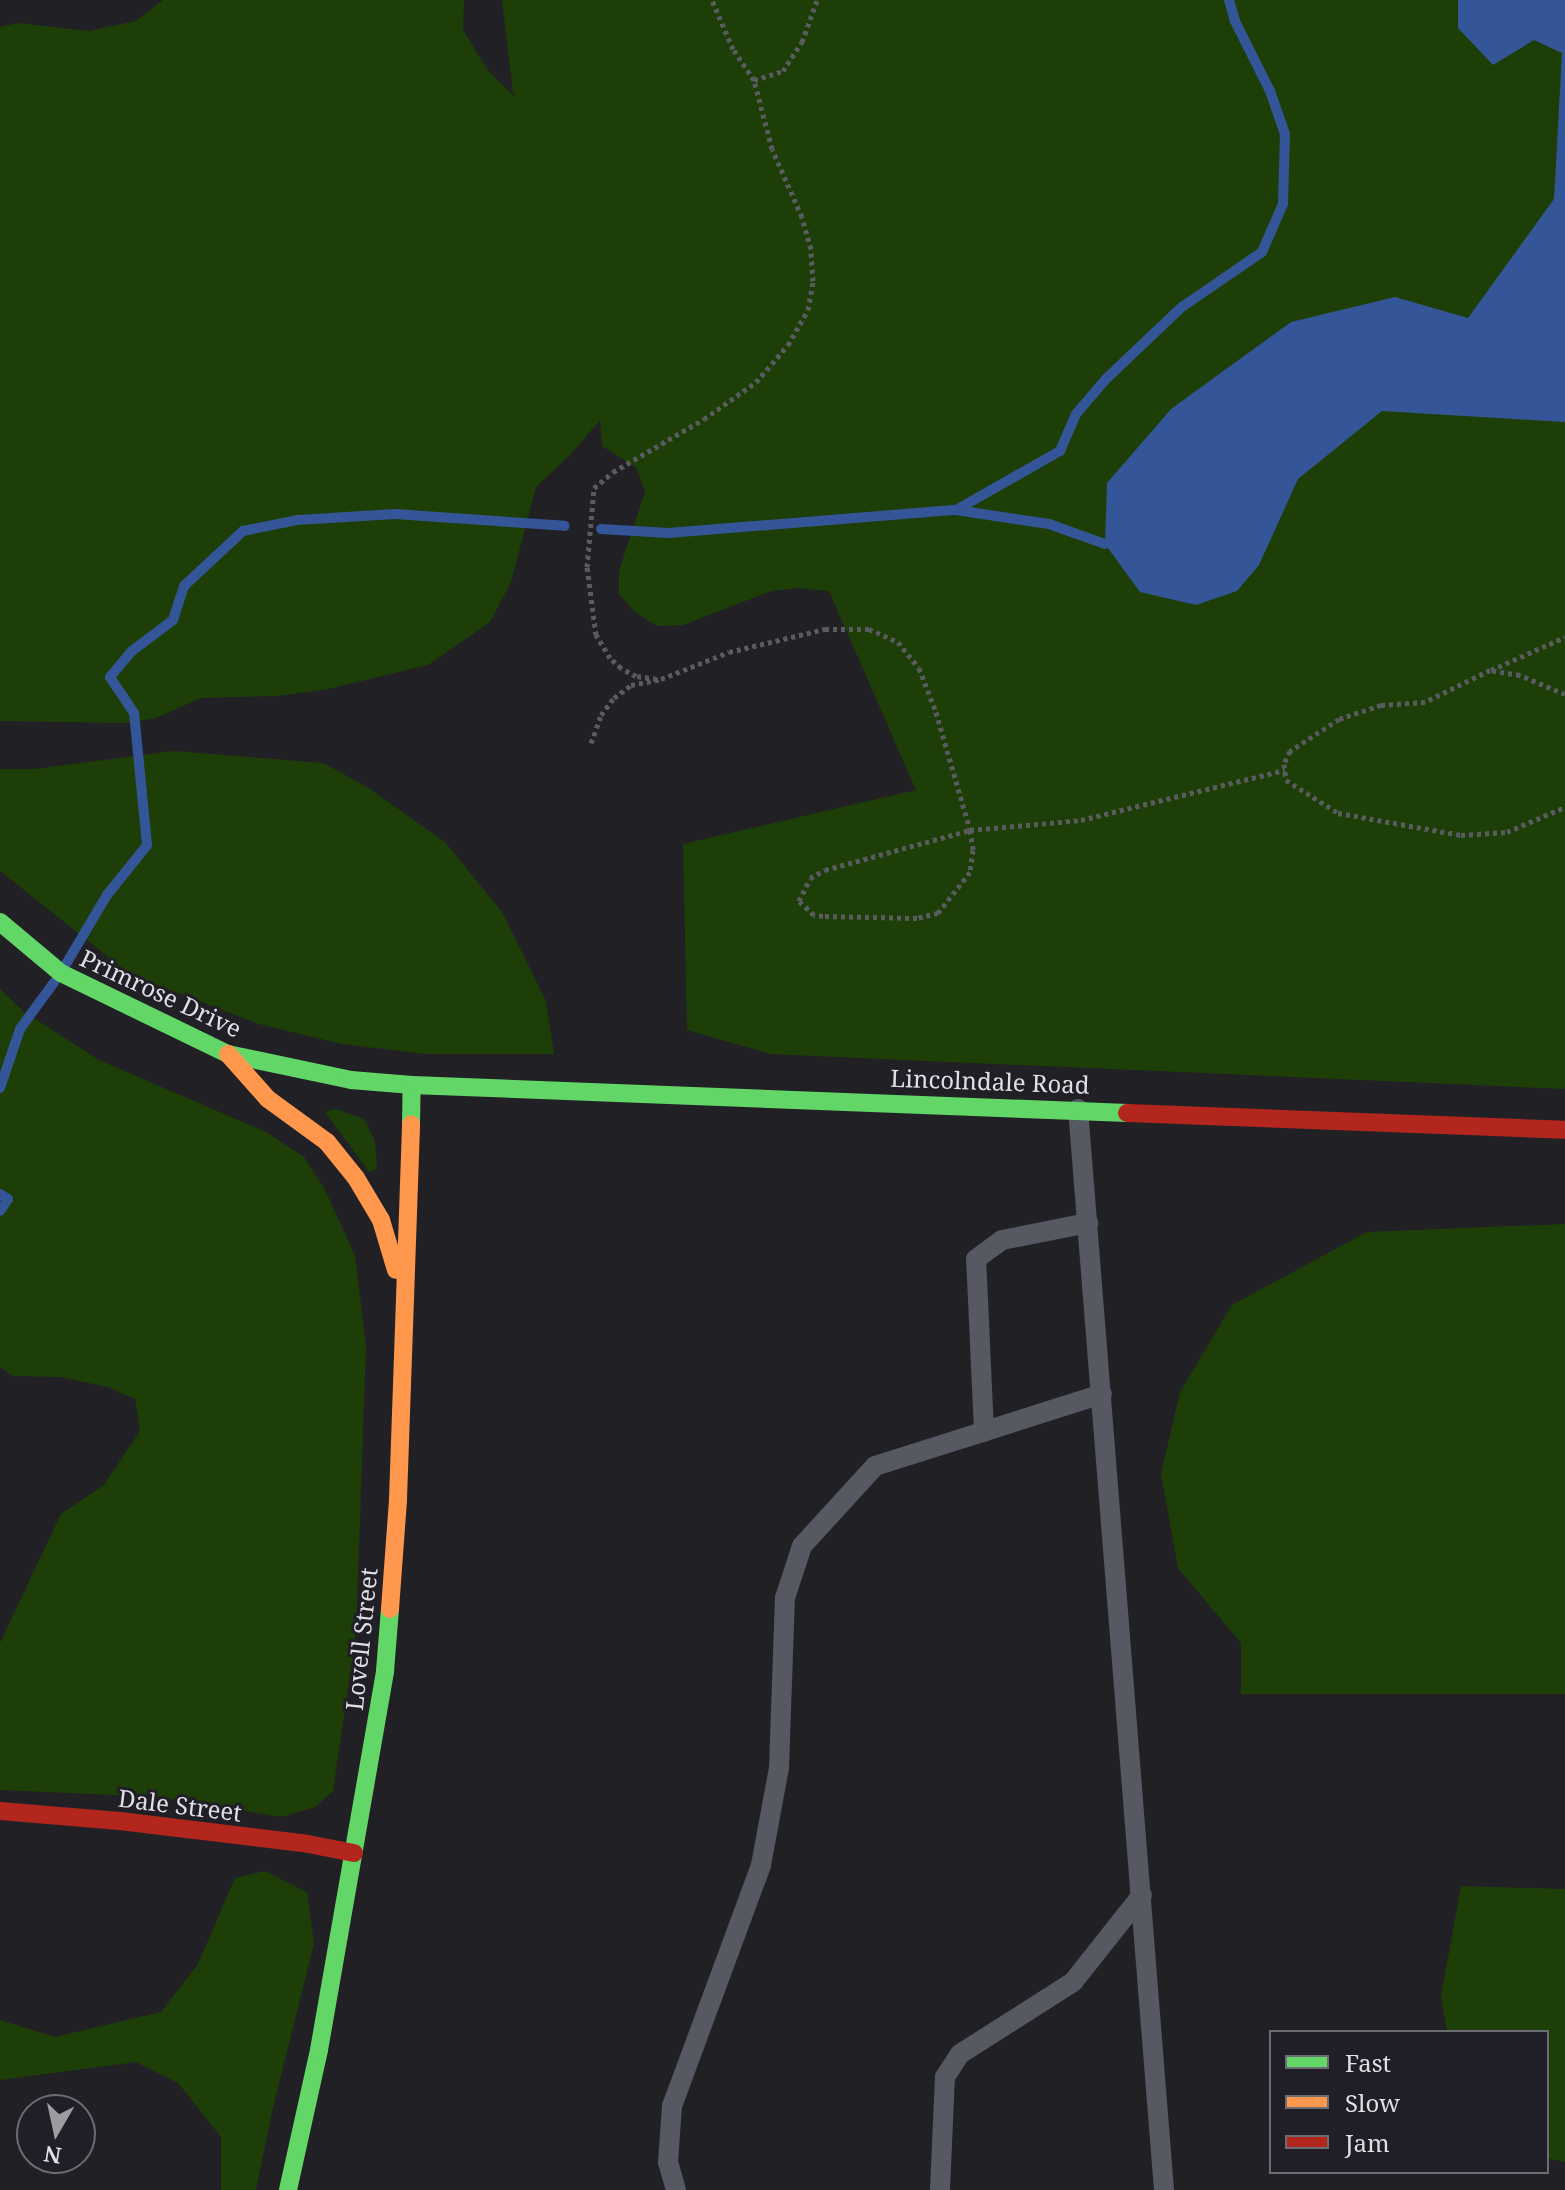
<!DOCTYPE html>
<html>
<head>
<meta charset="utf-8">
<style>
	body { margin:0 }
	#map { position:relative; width:1565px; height:2190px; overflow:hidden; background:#212125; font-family:"Noto Serif",serif }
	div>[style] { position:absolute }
	.green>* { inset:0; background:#1d3f07 }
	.water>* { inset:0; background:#345597 }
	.stream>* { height:10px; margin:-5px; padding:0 5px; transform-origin:5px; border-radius:5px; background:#345597 }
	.path>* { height:5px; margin-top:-2.5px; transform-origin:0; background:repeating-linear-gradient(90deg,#595b61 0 4px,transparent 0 8px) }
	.lane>* { height:20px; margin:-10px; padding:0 10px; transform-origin:10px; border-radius:10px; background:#565862 }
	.fast>* { height:18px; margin:-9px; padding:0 9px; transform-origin:9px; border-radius:9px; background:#63d668 }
	.slow>* { height:18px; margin:-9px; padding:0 9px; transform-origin:9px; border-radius:9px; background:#ff974d }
	.jam>* { height:18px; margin:-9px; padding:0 9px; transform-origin:9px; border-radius:9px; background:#b3261e }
	span { translate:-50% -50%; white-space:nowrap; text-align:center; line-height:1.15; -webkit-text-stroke:6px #201f27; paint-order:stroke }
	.street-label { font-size:24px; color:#dfdfe4 }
	.legend { position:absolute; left:1269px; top:2030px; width:280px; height:144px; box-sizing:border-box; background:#201f27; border:2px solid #6c6c73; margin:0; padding:10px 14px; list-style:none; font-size:24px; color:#dfdfe4 }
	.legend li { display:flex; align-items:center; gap:16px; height:40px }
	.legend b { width:40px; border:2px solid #6c6c73 }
	.north { position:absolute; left:16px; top:2094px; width:80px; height:80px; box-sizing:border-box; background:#201f27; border:2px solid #6c6c73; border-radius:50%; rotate:189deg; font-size:22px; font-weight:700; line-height:32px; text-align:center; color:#dfdfe4 }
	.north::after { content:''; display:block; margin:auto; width:28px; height:36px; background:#9c9ca1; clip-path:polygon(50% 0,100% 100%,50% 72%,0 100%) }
</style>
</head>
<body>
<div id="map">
	<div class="green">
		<div style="clip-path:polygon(163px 0,464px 0,463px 30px,489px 72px,517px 99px,513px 92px,502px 0,1565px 0,1565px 1089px,771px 1054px,687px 1030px,683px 844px,916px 790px,829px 591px,797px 588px,771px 591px,683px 625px,657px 626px,636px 613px,619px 594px,619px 571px,645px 492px,636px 467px,602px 446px,600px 420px,571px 454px,536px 487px,511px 582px,490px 622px,428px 665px,328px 689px,277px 696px,201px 698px,156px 718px,124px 723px,0 721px,0 27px,18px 23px,88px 31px,136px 21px)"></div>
		<div style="clip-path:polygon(174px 751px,323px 763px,364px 785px,445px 842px,502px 912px,546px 1001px,554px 1054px,426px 1054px,342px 1044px,259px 1024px,131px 975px,0 871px,0 769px,34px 769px)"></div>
		<div style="clip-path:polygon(0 989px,24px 1012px,99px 1060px,266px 1132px,304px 1157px,325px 1190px,355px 1256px,366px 1346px,356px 1632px,333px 1791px,315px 1807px,281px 1817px,160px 1797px,0 1790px,0 1643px,61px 1514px,104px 1485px,140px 1431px,135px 1399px,108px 1387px,60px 1377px,13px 1376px,0 1367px)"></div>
		<div style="clip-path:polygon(336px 1109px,364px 1119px,375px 1141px,377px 1169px,369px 1172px,325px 1112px)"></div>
		<div style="clip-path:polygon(1565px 1224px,1565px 1694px,1241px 1694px,1241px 1643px,1178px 1568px,1161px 1474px,1180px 1392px,1232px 1305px,1367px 1232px)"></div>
		<div style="clip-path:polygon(265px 1871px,307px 1892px,314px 1944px,272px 2112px,256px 2190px,221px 2190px,221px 2137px,178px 2083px,136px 2062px,0 2080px,0 2020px,55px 2037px,161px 2012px,198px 1964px,235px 1878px)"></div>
		<div style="clip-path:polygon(1461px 1886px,1565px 1889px,1565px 2162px,1547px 2158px,1547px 2032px,1447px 2032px,1441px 1996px)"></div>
	</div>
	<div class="water">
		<div style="clip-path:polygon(1458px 0,1565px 0,1565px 422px,1382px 411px,1298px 479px,1259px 565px,1237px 591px,1196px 605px,1140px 592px,1105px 544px,1107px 483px,1171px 409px,1291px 322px,1395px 297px,1468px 318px,1554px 199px,1562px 53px,1534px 40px,1493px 65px,1458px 28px)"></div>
	</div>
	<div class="stream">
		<div style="left:956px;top:510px;width:120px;rotate:-29.6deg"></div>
		<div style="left:1060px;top:451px;width:40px;rotate:-66.6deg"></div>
		<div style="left:1076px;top:414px;width:46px;rotate:-49.4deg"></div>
		<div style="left:1106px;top:379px;width:105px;rotate:-43.5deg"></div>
		<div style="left:1182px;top:307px;width:97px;rotate:-34.5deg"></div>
		<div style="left:1262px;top:252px;width:52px;rotate:-66.4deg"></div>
		<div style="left:1283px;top:204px;width:70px;rotate:-88.4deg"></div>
		<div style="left:1285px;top:134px;width:46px;rotate:-109.2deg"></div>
		<div style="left:1270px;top:91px;width:78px;rotate:-116.6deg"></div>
		<div style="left:1235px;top:21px;width:22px;rotate:-106deg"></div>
		<div style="left:601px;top:529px;width:67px;rotate:3.4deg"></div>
		<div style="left:668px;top:533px;width:289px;rotate:-4.6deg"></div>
		<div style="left:956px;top:510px;width:94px;rotate:8.6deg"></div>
		<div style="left:1049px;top:524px;width:59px;rotate:19.7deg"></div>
		<div style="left:66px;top:964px;width:80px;rotate:-59.3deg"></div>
		<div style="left:107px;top:895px;width:64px;rotate:-51.3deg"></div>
		<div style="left:147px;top:845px;width:133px;rotate:-95.6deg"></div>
		<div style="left:134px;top:713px;width:43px;rotate:-123.7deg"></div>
		<div style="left:110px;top:677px;width:34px;rotate:-50deg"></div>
		<div style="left:132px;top:651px;width:51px;rotate:-37.1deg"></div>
		<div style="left:173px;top:620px;width:36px;rotate:-72deg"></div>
		<div style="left:184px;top:586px;width:81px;rotate:-43deg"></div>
		<div style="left:243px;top:531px;width:55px;rotate:-11.5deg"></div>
		<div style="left:297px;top:520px;width:98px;rotate:-3.5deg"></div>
		<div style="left:395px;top:514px;width:170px;rotate:4deg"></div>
		<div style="left:0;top:1088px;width:62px;rotate:-71.3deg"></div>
		<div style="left:20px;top:1029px;width:59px;rotate:-53.9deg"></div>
		<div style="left:0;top:1194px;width:9px;rotate:32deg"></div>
		<div style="left:8px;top:1199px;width:14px;rotate:124deg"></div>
	</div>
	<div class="path">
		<div style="left:754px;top:80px;width:30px;rotate:-17deg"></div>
		<div style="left:783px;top:71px;width:35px;rotate:-57deg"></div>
		<div style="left:802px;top:42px;width:45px;rotate:-70.3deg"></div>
		<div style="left:1491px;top:670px;width:81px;rotate:-24deg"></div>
		<div style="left:657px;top:679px;width:21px;rotate:-172deg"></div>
		<div style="left:636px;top:676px;width:17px;rotate:-152deg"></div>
		<div style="left:621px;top:668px;width:15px;rotate:-138deg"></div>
		<div style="left:610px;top:658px;width:27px;rotate:-121deg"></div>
		<div style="left:596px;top:635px;width:69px;rotate:-97.5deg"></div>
		<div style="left:587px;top:567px;width:79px;rotate:-84.9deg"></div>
		<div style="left:594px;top:488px;width:25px;rotate:-40deg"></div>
		<div style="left:613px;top:472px;width:105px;rotate:-30.2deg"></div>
		<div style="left:704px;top:419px;width:64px;rotate:-35.4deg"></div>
		<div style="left:756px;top:382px;width:49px;rotate:-49.1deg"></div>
		<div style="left:788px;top:345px;width:40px;rotate:-60.3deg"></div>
		<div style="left:808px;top:310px;width:29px;rotate:-80deg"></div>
		<div style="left:813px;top:281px;width:32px;rotate:-94deg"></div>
		<div style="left:811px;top:249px;width:33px;rotate:-106deg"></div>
		<div style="left:802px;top:217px;width:74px;rotate:-113.8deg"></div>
		<div style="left:772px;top:149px;width:71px;rotate:-104.6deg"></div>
		<div style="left:754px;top:80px;width:37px;rotate:-124deg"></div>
		<div style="left:733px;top:49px;width:53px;rotate:-113.2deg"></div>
		<div style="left:1565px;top:694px;width:49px;rotate:-157.1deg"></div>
		<div style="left:1520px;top:675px;width:30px;rotate:-171deg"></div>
		<div style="left:1490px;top:670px;width:72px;rotate:153.8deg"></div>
		<div style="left:1425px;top:702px;width:44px;rotate:176.1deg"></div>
		<div style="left:1381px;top:705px;width:44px;rotate:161.6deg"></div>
		<div style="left:1339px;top:719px;width:59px;rotate:146.9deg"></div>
		<div style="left:1290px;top:751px;width:14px;rotate:115deg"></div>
		<div style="left:1284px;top:764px;width:16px;rotate:83deg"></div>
		<div style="left:1286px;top:780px;width:62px;rotate:32.4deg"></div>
		<div style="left:1338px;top:813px;width:125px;rotate:10.1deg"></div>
		<div style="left:1461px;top:835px;width:46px;rotate:-3.7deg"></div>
		<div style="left:1507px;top:832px;width:63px;rotate:-23.3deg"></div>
		<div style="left:591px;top:743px;width:30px;rotate:-70deg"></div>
		<div style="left:601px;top:715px;width:21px;rotate:-53deg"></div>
		<div style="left:614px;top:698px;width:21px;rotate:-37deg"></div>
		<div style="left:631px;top:685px;width:31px;rotate:-11deg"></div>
		<div style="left:661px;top:679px;width:73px;rotate:-21.7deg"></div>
		<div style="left:729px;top:652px;width:99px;rotate:-13.5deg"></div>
		<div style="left:825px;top:629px;width:44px"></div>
		<div style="left:869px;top:629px;width:32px;rotate:24deg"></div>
		<div style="left:898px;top:642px;width:33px;rotate:51deg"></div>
		<div style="left:919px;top:668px;width:47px;rotate:68.9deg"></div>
		<div style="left:936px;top:712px;width:123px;rotate:73.9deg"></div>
		<div style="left:970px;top:830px;width:20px;rotate:81deg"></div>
		<div style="left:973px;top:850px;width:22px;rotate:98deg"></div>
		<div style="left:970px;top:872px;width:52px;rotate:128deg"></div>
		<div style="left:938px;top:913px;width:22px;rotate:167deg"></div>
		<div style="left:917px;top:918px;width:94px;rotate:-178.8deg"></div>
		<div style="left:823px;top:916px;width:9px;rotate:-174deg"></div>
		<div style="left:814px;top:915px;width:21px;rotate:-137deg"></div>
		<div style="left:799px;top:901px;width:25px;rotate:-64deg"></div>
		<div style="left:810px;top:878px;width:17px;rotate:-28deg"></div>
		<div style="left:825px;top:870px;width:150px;rotate:-15.4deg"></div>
		<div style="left:970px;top:830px;width:111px;rotate:-5.1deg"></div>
		<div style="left:1081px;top:820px;width:210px;rotate:-13.8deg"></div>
	</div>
	<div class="lane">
		<div style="left:1078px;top:1109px;width:1084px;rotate:85.45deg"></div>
		<div style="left:984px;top:1432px;width:173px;rotate:-92.6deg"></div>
		<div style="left:976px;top:1259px;width:32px;rotate:-36deg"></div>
		<div style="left:1002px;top:1240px;width:88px;rotate:-11.2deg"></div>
		<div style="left:676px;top:2190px;width:29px;rotate:-106deg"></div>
		<div style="left:668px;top:2162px;width:56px;rotate:-85.9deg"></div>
		<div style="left:672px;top:2106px;width:257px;rotate:-69.7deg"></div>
		<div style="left:761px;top:1865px;width:99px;rotate:-79.5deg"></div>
		<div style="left:779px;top:1768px;width:170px;rotate:-88deg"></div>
		<div style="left:785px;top:1598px;width:55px;rotate:-71.9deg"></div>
		<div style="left:802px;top:1546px;width:108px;rotate:-47.6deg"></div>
		<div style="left:875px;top:1466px;width:238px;rotate:-17.6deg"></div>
		<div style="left:940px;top:2190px;width:113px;rotate:-87.5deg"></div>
		<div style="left:945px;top:2077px;width:27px;rotate:-57deg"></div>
		<div style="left:960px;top:2054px;width:134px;rotate:-32.5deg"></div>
		<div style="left:1073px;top:1982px;width:111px;rotate:-51.6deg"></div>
	</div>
	<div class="fast">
		<div style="left:0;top:922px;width:80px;rotate:39.9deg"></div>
		<div style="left:61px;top:973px;width:186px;rotate:25.9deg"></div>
		<div style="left:228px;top:1054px;width:126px;rotate:11.9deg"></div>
		<div style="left:351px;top:1080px;width:61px;rotate:4.7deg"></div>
		<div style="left:411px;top:1124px;width:39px;rotate:-89deg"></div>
		<div style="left:412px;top:1085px;width:716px;rotate:2.24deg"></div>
		<div style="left:288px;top:2190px;width:143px;rotate:-77.5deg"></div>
		<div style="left:319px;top:2050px;width:385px;rotate:-80.1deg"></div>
		<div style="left:385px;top:1671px;width:62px;rotate:-85.4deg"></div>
	</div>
	<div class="slow">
		<div style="left:228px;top:1054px;width:60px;rotate:48.4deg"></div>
		<div style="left:268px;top:1099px;width:73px;rotate:36.1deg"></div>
		<div style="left:327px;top:1142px;width:46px;rotate:51.1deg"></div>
		<div style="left:356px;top:1178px;width:49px;rotate:59.2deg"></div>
		<div style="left:381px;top:1220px;width:52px;rotate:73.3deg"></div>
		<div style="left:390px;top:1609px;width:110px;rotate:-85.8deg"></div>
		<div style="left:398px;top:1499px;width:375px;rotate:-88deg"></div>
	</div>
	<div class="jam">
		<div style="left:1127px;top:1113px;width:438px;rotate:2.2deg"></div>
		<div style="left:0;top:1811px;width:120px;rotate:4.8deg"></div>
		<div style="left:120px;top:1821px;width:184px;rotate:6.9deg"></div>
		<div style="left:303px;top:1843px;width:52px;rotate:11.1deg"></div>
	</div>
	<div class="street-label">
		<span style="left:161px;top:993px;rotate:25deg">Primrose Drive</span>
		<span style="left:990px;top:1081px;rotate:2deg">Lincolndale Road</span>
		<span style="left:361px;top:1639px;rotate:-84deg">Lovell Street</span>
		<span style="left:180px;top:1805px;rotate:7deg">Dale Street</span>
	</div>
	<ul class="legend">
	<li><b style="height:10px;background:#63d668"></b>Fast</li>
	<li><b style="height:10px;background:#ff974d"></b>Slow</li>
	<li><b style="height:10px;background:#b3261e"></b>Jam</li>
	</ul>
	<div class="north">N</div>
</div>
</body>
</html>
